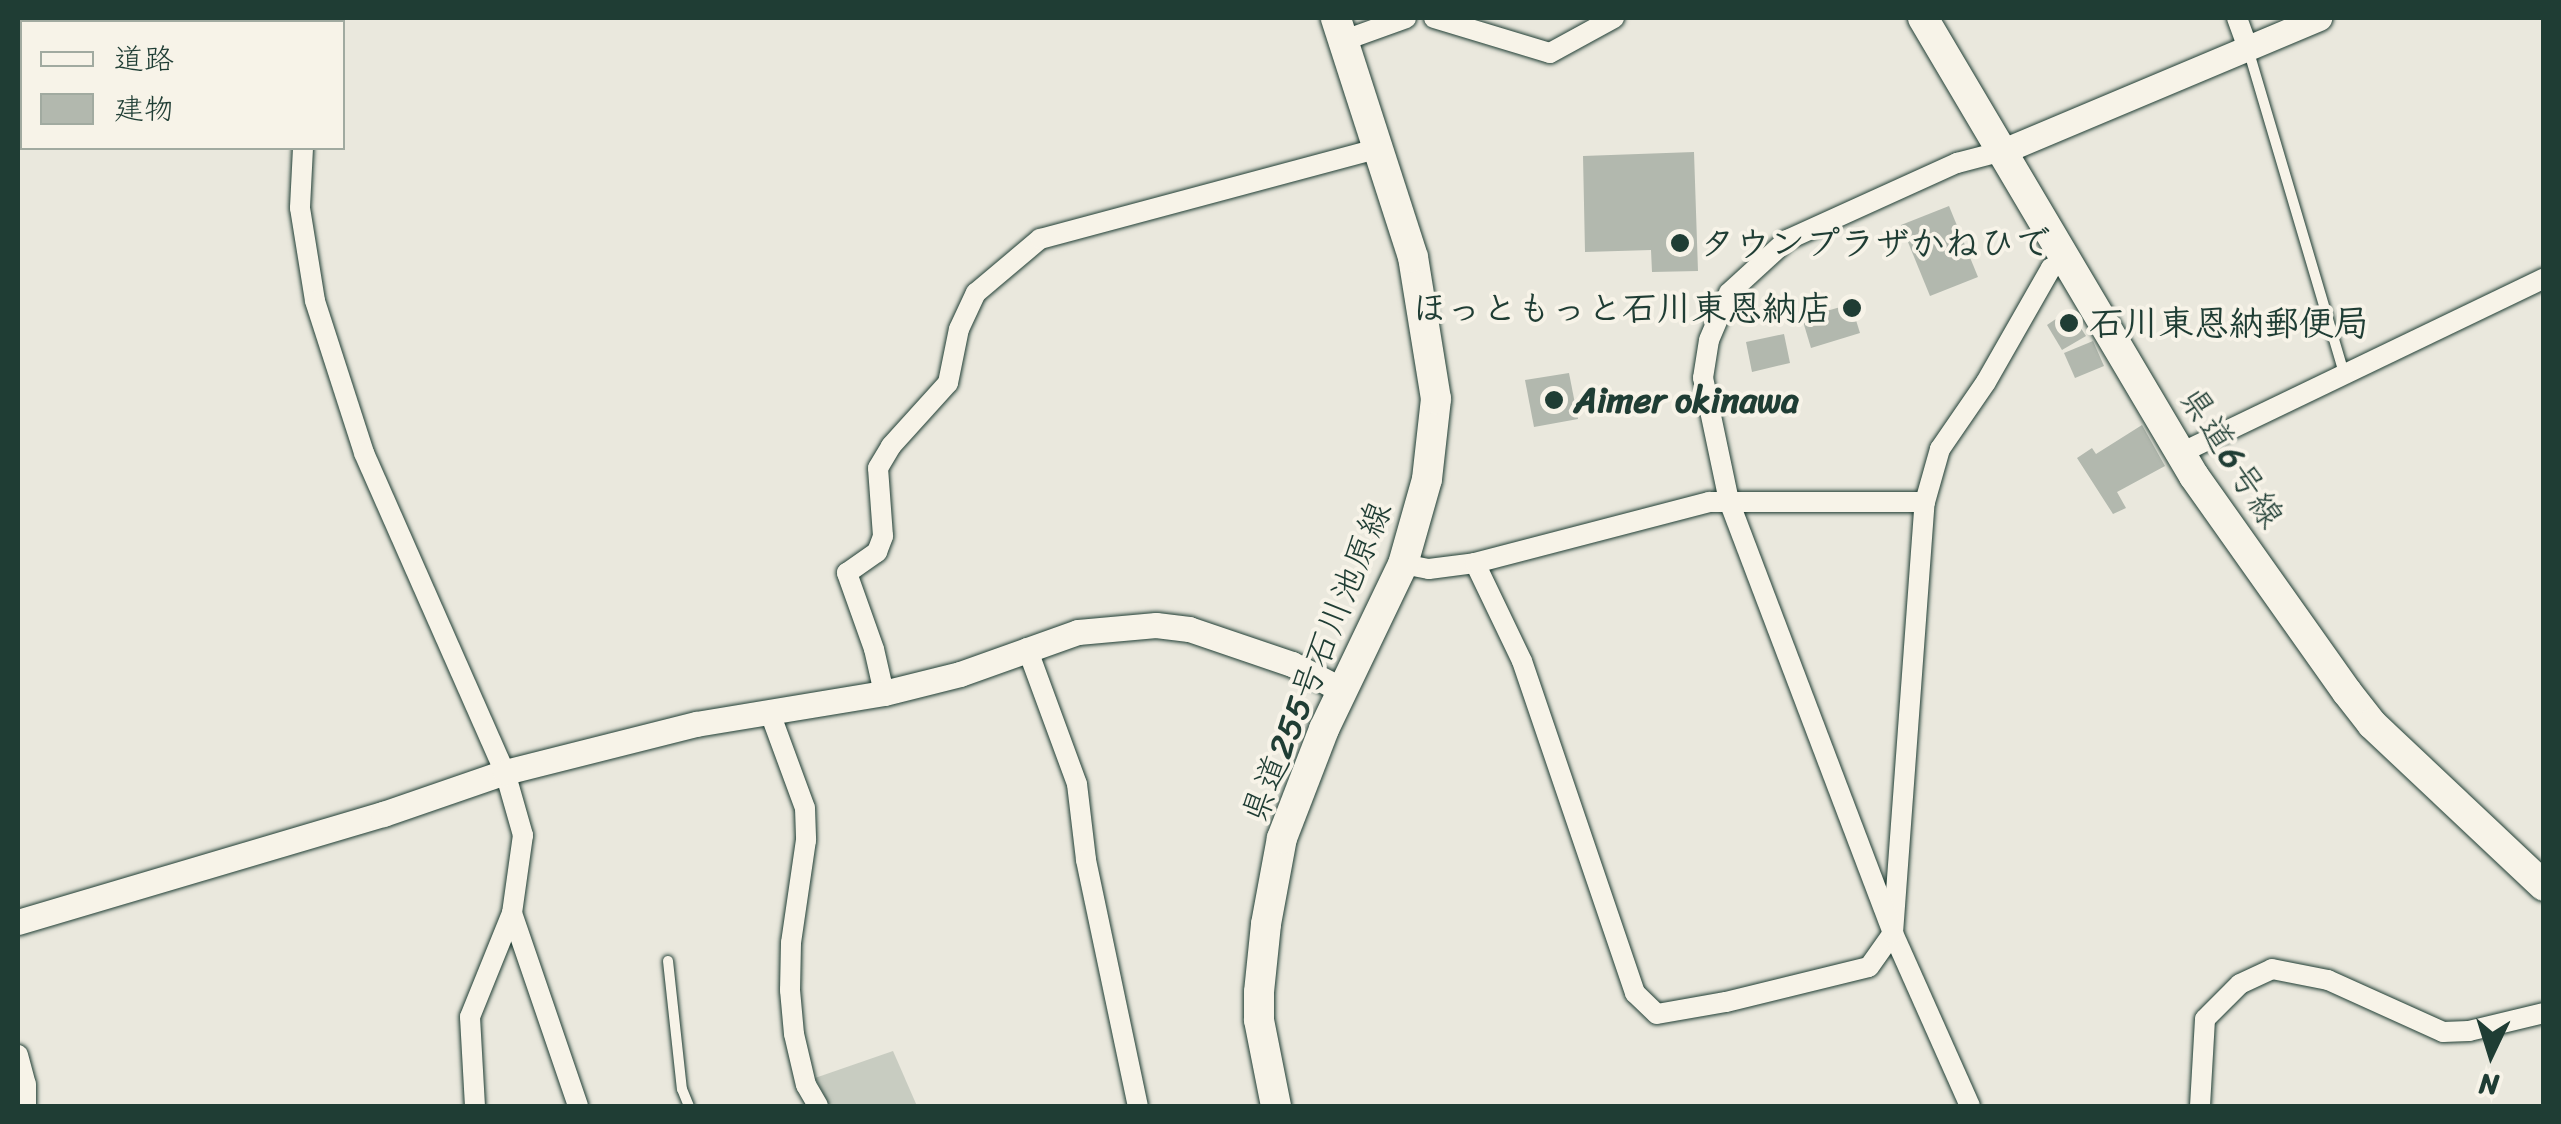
<!DOCTYPE html>
<html>
<head>
<meta charset="utf-8">
<style>
	body { margin:0 }
	#map { position:relative; width:2561px; height:1124px; overflow:hidden; background:#eae8dd; font-family:Sriracha,"Klee One",sans-serif }
	div>[style] { position:absolute }
	.green>* { inset:0; background:#c8ccc1 }
	.building>* { inset:0; background:#b2b8ae }
	.roads { filter:drop-shadow(0 0 2px #1f3d34) drop-shadow(0 0 2px #1f3d34) }
	.service>* { height:10px; margin:-5px; padding:0 5px; transform-origin:5px; border-radius:5px; background:#f7f3e8 }
	.minor>* { height:20px; margin:-10px; padding:0 10px; transform-origin:10px; border-radius:10px; background:#f7f3e8 }
	.tertiary>* { height:25px; margin:-12.5px; padding:0 12.5px; transform-origin:12.5px; border-radius:12.5px; background:#f7f3e8 }
	.secondary>* { height:30px; margin:-15px; padding:0 15px; transform-origin:15px; border-radius:15px; background:#f7f3e8 }
	.dots>* { width:28px; height:28px; translate:-50% -50%; box-sizing:border-box; border:5px solid #f7f3e8; border-radius:50% }
	span { translate:-50% -50%; white-space:nowrap; text-align:center; line-height:1.15; -webkit-text-stroke:8px #f7f3e8; paint-order:stroke }
	.poi-label { font-size:35px; color:#1f3d34; font-weight:700 }
	.left { translate:0 -50%; text-align:left }
	.right { translate:-100% -50%; text-align:right }
	.street-label { font-size:35px; color:#1f3d34 }
	.frame { position:absolute; inset:0; border:20px solid #1f3d34; pointer-events:none }
	.legend { position:absolute; left:20px; top:20px; width:325px; height:130px; box-sizing:border-box; background:#f7f3e8; border:2px solid #a1aaa0; margin:0; padding:12px 18px; list-style:none; font-size:30px; color:#1f3d34 }
	.legend li { display:flex; align-items:center; gap:20px; height:50px }
	.legend b { width:50px; border:2px solid #a1aaa0 }
	.north { position:absolute; left:2441px; top:1004px; width:100px; height:100px; -webkit-text-stroke:8px #f7f3e8; paint-order:stroke; rotate:184deg; font-size:28px; font-weight:700; line-height:40px; text-align:center; color:#1f3d34 }
	.north::after { content:''; display:block; margin:auto; width:35px; height:45px; background:#1f3d34; clip-path:polygon(50% 0,100% 100%,50% 72%,0 100%) }
</style>
</head>
<body>
<div id="map">
	<div class="green">
		<div style="clip-path:polygon(893px 1051px,917px 1106px,830px 1106px,815px 1078px)"></div>
	</div>
	<div class="building">
		<div style="clip-path:polygon(1694px 152px,1698px 271px,1652px 272px,1651px 250px,1585px 252px,1583px 156px)"></div>
		<div style="clip-path:polygon(1949px 206px,1978px 277px,1930px 296px,1901px 225px)"></div>
		<div style="clip-path:polygon(1851px 304px,1860px 333px,1811px 348px,1802px 318px)"></div>
		<div style="clip-path:polygon(2069px 310px,2086px 336px,2062px 350px,2047px 325px)"></div>
		<div style="clip-path:polygon(1784px 334px,1790px 363px,1752px 372px,1746px 342px)"></div>
		<div style="clip-path:polygon(2093px 341px,2104px 366px,2075px 378px,2064px 353px)"></div>
		<div style="clip-path:polygon(1569px 373px,1578px 419px,1534px 427px,1525px 380px)"></div>
		<div style="clip-path:polygon(2142px 425px,2165px 466px,2117px 492px,2126px 508px,2113px 514px,2077px 458px,2092px 448px,2096px 454px)"></div>
	</div>
	<div class="roads">
		<div class="service">
			<div style="left:2248px;top:49px;width:338px;rotate:73.5deg"></div>
			<div style="left:668px;top:961px;width:129px;rotate:83.8deg"></div>
			<div style="left:682px;top:1089px;width:18px;rotate:68deg"></div>
		</div>
		<div class="minor">
			<div style="left:306px;top:18px;width:4px;rotate:90deg"></div>
			<div style="left:1434px;top:18px;width:121px;rotate:16.8deg"></div>
			<div style="left:1550px;top:53px;width:73px;rotate:-28.7deg"></div>
			<div style="left:2237px;top:18px;width:32px;rotate:70deg"></div>
			<div style="left:1345px;top:40px;width:65px;rotate:-19.8deg"></div>
			<div style="left:303px;top:148px;width:60px;rotate:92.9deg"></div>
			<div style="left:300px;top:208px;width:94px;rotate:80.8deg"></div>
			<div style="left:315px;top:301px;width:160px;rotate:72.1deg"></div>
			<div style="left:364px;top:453px;width:349px;rotate:66.2deg"></div>
			<div style="left:505px;top:772px;width:66px;rotate:74.1deg"></div>
			<div style="left:523px;top:835px;width:79px;rotate:98deg"></div>
			<div style="left:512px;top:913px;width:112px;rotate:112deg"></div>
			<div style="left:470px;top:1017px;width:89px;rotate:86.8deg"></div>
			<div style="left:2181px;top:453px;width:403px;rotate:-25.7deg"></div>
			<div style="left:1475px;top:563px;width:109px;rotate:64.4deg"></div>
			<div style="left:1522px;top:661px;width:351px;rotate:71.2deg"></div>
			<div style="left:1635px;top:993px;width:30px;rotate:44deg"></div>
			<div style="left:1657px;top:1014px;width:70px;rotate:-9.9deg"></div>
			<div style="left:1726px;top:1002px;width:147px;rotate:-13.8deg"></div>
			<div style="left:1869px;top:967px;width:42px;rotate:-54.8deg"></div>
			<div style="left:1893px;top:933px;width:432px;rotate:-85.8deg"></div>
			<div style="left:1925px;top:502px;width:55px;rotate:-74.2deg"></div>
			<div style="left:1940px;top:449px;width:81px;rotate:-55.5deg"></div>
			<div style="left:1986px;top:382px;width:131px;rotate:-60.3deg"></div>
			<div style="left:2051px;top:268px;width:18px;rotate:-22deg"></div>
			<div style="left:1403px;top:564px;width:26px;rotate:11deg"></div>
			<div style="left:1429px;top:569px;width:46px;rotate:-7.4deg"></div>
			<div style="left:1475px;top:563px;width:242px;rotate:-14.6deg"></div>
			<div style="left:1709px;top:502px;width:216px"></div>
			<div style="left:1027px;top:648px;width:145px;rotate:69.8deg"></div>
			<div style="left:1077px;top:784px;width:77px;rotate:83.2deg"></div>
			<div style="left:1086px;top:860px;width:251px;rotate:78.1deg"></div>
			<div style="left:884px;top:693px;width:45px;rotate:-102.8deg"></div>
			<div style="left:874px;top:649px;width:81px;rotate:-109.6deg"></div>
			<div style="left:847px;top:573px;width:37px;rotate:-35deg"></div>
			<div style="left:877px;top:552px;width:17px;rotate:-69deg"></div>
			<div style="left:883px;top:536px;width:68px;rotate:-94.2deg"></div>
			<div style="left:878px;top:468px;width:26px;rotate:-59deg"></div>
			<div style="left:891px;top:446px;width:85px;rotate:-47.9deg"></div>
			<div style="left:948px;top:383px;width:55px;rotate:-78.5deg"></div>
			<div style="left:959px;top:329px;width:40px;rotate:-65deg"></div>
			<div style="left:976px;top:293px;width:84px;rotate:-40.2deg"></div>
			<div style="left:1040px;top:239px;width:352px;rotate:-15deg"></div>
			<div style="left:770px;top:713px;width:101px;rotate:69.8deg"></div>
			<div style="left:805px;top:808px;width:32px;rotate:88deg"></div>
			<div style="left:806px;top:840px;width:104px;rotate:98.3deg"></div>
			<div style="left:791px;top:943px;width:47px;rotate:91.2deg"></div>
			<div style="left:790px;top:990px;width:44px;rotate:84.8deg"></div>
			<div style="left:794px;top:1034px;width:52px;rotate:76.8deg"></div>
			<div style="left:806px;top:1085px;width:24px;rotate:60deg"></div>
			<div style="left:512px;top:913px;width:204px;rotate:71.1deg"></div>
			<div style="left:18px;top:1055px;width:30px;rotate:75deg"></div>
			<div style="left:26px;top:1084px;width:22px;rotate:90deg"></div>
			<div style="left:1970px;top:1106px;width:189px;rotate:-114deg"></div>
			<div style="left:1893px;top:933px;width:462px;rotate:-110.8deg"></div>
			<div style="left:1729px;top:501px;width:126px;rotate:-101.9deg"></div>
			<div style="left:1703px;top:378px;width:38px;rotate:-81deg"></div>
			<div style="left:1709px;top:340px;width:51px;rotate:-66.9deg"></div>
			<div style="left:1729px;top:293px;width:79px;rotate:-42.4deg"></div>
			<div style="left:1787px;top:240px;width:187px;rotate:-24.4deg"></div>
			<div style="left:1957px;top:163px;width:48px;rotate:-14.6deg"></div>
			<div style="left:2200px;top:1106px;width:87px;rotate:-86.7deg"></div>
			<div style="left:2205px;top:1019px;width:49px;rotate:-45deg"></div>
			<div style="left:2240px;top:984px;width:35px;rotate:-25deg"></div>
			<div style="left:2272px;top:969px;width:57px;rotate:11.1deg"></div>
			<div style="left:2328px;top:980px;width:126px;rotate:24.3deg"></div>
			<div style="left:2443px;top:1032px;width:26px;rotate:-2deg"></div>
			<div style="left:2469px;top:1031px;width:77px;rotate:-13.5deg"></div>
		</div>
		<div class="tertiary">
			<div style="left:2003px;top:151px;width:343px;rotate:-22.8deg"></div>
			<div style="left:18px;top:922px;width:381px;rotate:-16.5deg"></div>
			<div style="left:383px;top:814px;width:129px;rotate:-19deg"></div>
			<div style="left:505px;top:772px;width:197px;rotate:-14.1deg"></div>
			<div style="left:696px;top:724px;width:191px;rotate:-9.4deg"></div>
			<div style="left:884px;top:693px;width:78px;rotate:-14deg"></div>
			<div style="left:960px;top:674px;width:125px;rotate:-19.6deg"></div>
			<div style="left:1078px;top:632px;width:78px;rotate:-5.1deg"></div>
			<div style="left:1156px;top:625px;width:33px;rotate:7deg"></div>
			<div style="left:1189px;top:629px;width:109px;rotate:18.8deg"></div>
			<div style="left:1292px;top:664px;width:56px;rotate:27.5deg"></div>
		</div>
		<div class="secondary">
			<div style="left:1923px;top:18px;width:532px;rotate:59.39deg"></div>
			<div style="left:2194px;top:476px;width:265px;rotate:54.7deg"></div>
			<div style="left:2347px;top:692px;width:41px;rotate:52deg"></div>
			<div style="left:2372px;top:724px;width:236px;rotate:43.3deg"></div>
			<div style="left:1276px;top:1106px;width:88px;rotate:-101.2deg"></div>
			<div style="left:1259px;top:1020px;width:28px;rotate:-90deg"></div>
			<div style="left:1259px;top:992px;width:68px;rotate:-84.1deg"></div>
			<div style="left:1266px;top:924px;width:87px;rotate:-79.5deg"></div>
			<div style="left:1282px;top:838px;width:117px;rotate:-68.9deg"></div>
			<div style="left:1324px;top:729px;width:183px;rotate:-64.4deg"></div>
			<div style="left:1403px;top:564px;width:88px;rotate:-74.2deg"></div>
			<div style="left:1427px;top:479px;width:81px;rotate:-83.6deg"></div>
			<div style="left:1436px;top:399px;width:144px;rotate:-99.2deg"></div>
			<div style="left:1413px;top:257px;width:251px;rotate:-107.9deg"></div>
		</div>
	</div>
	<div class="dots">
		<div style="left:1680px;top:243px;background:#1f3d34"></div>
		<div style="left:1852px;top:308px;background:#1f3d34"></div>
		<div style="left:2069px;top:323px;background:#1f3d34"></div>
		<div style="left:1554px;top:400px;background:#1f3d34"></div>
	</div>
	<div class="poi-label">
		<span class="left" style="left:1700px;top:243px">タウンプラザかねひで</span>
		<span class="right" style="left:1832px;top:308px">ほっともっと石川東恩納店</span>
		<span class="left" style="left:2089px;top:323px">石川東恩納郵便局</span>
		<span class="left" style="left:1574px;top:400px">Aimer okinawa</span>
	</div>
	<div class="street-label">
		<span style="left:2232px;top:457px;rotate:57deg">県道6号線</span>
		<span style="left:1316px;top:662px;rotate:-68deg">県道255号石川池原線</span>
	</div>
	<div class="frame"></div>
	<ul class="legend">
	<li><b style="height:12px;background:#f7f3e8"></b>道路</li>
	<li><b style="height:28px;background:#b2b8ae"></b>建物</li>
	</ul>
	<div class="north">N</div>
</div>
</body>
</html>
